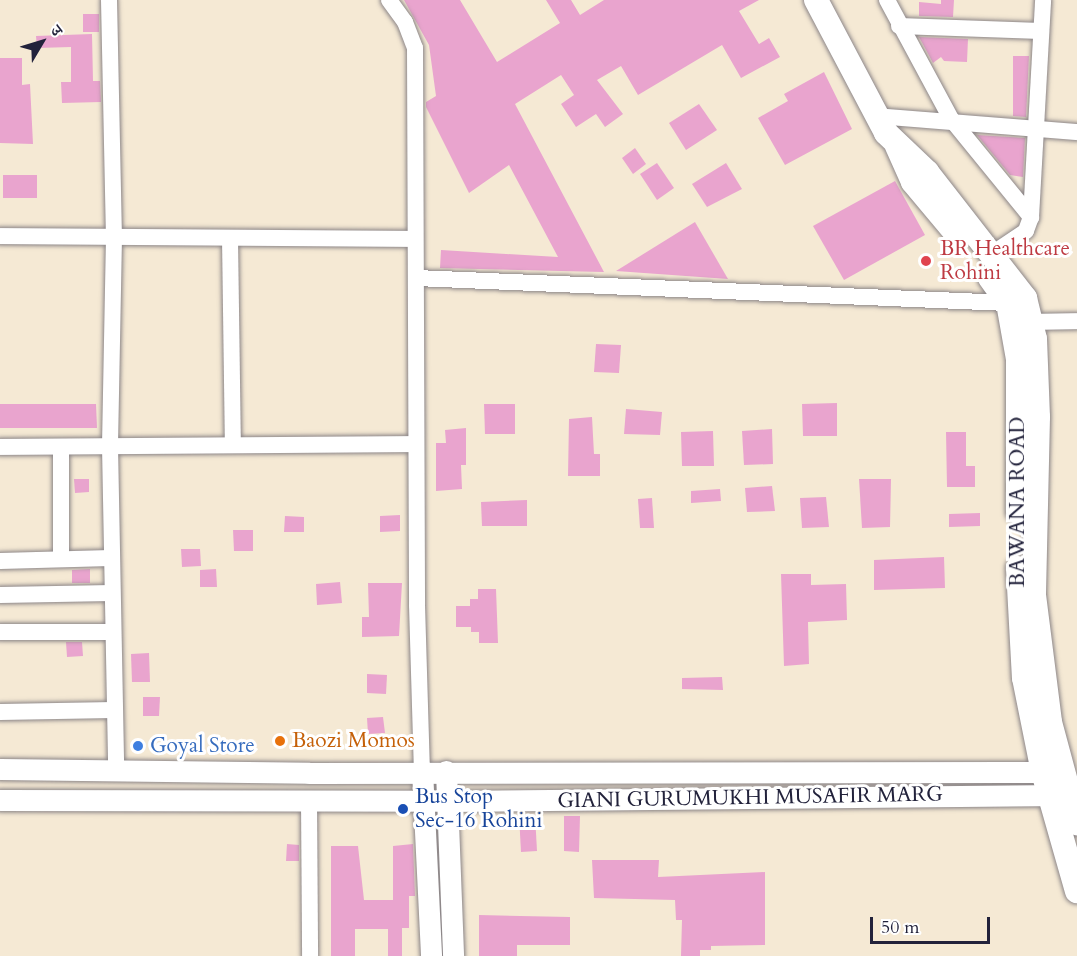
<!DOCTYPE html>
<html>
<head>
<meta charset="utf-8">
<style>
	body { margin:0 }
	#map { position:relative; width:1077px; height:956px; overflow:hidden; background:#f5e9d4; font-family:Cardo,"Noto Serif Devanagari",serif }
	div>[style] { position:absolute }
	.building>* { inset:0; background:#e9a4ce }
	.roads { filter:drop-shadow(0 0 2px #8c8688) drop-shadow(0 0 2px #8c8688) }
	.minor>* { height:16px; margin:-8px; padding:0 8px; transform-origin:8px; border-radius:8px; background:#fff }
	.tertiary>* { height:21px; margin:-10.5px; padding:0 10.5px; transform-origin:10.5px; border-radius:10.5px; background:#fff }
	.secondary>* { height:24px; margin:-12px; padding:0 12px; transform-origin:12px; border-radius:12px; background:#fff }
	.dots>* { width:16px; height:16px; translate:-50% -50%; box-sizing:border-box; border:3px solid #fff; border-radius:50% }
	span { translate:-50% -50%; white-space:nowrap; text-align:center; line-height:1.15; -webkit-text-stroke:6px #fff; paint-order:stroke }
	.health-label { font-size:21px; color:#be3a42 }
	.left { translate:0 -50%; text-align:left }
	.street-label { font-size:21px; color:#22223b }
	.food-label { font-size:21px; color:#c56008 }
	.shop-label { font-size:21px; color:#366cbe }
	.transit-label { font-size:21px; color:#164399 }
	.north { position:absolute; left:12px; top:12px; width:60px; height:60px; -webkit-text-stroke:4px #fff; paint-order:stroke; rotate:52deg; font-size:16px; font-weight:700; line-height:24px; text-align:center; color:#22223b }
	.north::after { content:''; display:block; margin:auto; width:21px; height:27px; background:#22223b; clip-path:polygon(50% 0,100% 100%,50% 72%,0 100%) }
	.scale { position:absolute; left:870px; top:917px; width:120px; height:27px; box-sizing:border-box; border:3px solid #22223b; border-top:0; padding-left:8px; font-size:18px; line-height:21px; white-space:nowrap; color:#22223b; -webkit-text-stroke:4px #fff; paint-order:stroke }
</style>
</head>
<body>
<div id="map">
	<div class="building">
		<div style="clip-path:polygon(404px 0,460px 0,497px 62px,560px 23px,546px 0,571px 0,580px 15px,604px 0,759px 0,739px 11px,759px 44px,769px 38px,780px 57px,741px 78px,722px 45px,638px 95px,621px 66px,597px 80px,623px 114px,605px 127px,596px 114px,576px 127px,561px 104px,574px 95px,561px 75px,515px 104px,604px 272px,440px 268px,441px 250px,558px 257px,509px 165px,469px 193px,426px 107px,426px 102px,436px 96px,429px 45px)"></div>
		<div style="clip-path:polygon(941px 0,954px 0,953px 17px,919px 16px,919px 2px,941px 4px)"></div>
		<div style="clip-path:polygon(83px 14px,99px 14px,99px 32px,83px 32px)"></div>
		<div style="clip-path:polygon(92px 34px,93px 81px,100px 81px,101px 102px,62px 103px,61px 82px,71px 82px,71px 47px,37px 48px,36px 36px)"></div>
		<div style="clip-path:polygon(919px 37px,968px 39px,967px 62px,944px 61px,941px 57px,933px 63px)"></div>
		<div style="clip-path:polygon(1013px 56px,1029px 56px,1026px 117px,1013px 116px)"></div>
		<div style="clip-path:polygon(0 58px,22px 58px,22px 85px,30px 84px,33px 144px,0 143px)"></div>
		<div style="clip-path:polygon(824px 72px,852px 129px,785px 165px,758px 118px,788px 101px,784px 94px)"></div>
		<div style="clip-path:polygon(699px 104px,717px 130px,686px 150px,669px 123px)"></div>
		<div style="clip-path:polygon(977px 135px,1025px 138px,1023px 177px,1010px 175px)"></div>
		<div style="clip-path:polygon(635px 148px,646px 164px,633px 174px,622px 158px)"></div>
		<div style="clip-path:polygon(657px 163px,674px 188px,657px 200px,640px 174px)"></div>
		<div style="clip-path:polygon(726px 163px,742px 189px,707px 207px,692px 184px)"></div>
		<div style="clip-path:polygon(3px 175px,37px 175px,37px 198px,3px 198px)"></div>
		<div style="clip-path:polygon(895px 181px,925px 235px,844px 280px,813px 226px)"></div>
		<div style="clip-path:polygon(695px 222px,728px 279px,616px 271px)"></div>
		<div style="clip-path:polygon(596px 344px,621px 345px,619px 373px,594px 372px)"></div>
		<div style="clip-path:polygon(837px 403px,837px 436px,803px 436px,802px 404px)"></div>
		<div style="clip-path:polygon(0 404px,96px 404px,97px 428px,0 428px)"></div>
		<div style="clip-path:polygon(484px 404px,515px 404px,515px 434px,485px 434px)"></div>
		<div style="clip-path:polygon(626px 409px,662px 412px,660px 435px,624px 434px)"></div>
		<div style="clip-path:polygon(592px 417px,594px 454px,600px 454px,600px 476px,568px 476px,569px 419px)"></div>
		<div style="clip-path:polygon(466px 428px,466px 465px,461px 465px,462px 489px,436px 491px,436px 443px,446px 443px,445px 430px)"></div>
		<div style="clip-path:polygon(772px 429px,773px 464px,744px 465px,742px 431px)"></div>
		<div style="clip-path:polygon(713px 431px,714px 466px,682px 466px,681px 432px)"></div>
		<div style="clip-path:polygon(946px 432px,966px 432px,966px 466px,975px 466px,975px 487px,947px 487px)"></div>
		<div style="clip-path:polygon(74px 479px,89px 479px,89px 492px,75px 493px)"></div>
		<div style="clip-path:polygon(859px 479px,891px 479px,890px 527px,862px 528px)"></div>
		<div style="clip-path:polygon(772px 486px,775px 511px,747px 512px,745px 488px)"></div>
		<div style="clip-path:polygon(720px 489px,721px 501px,691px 503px,691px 491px)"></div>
		<div style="clip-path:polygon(826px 497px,829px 527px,802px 528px,800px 498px)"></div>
		<div style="clip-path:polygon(652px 498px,654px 528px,640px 528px,638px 499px)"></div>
		<div style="clip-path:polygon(527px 500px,527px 526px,482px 526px,481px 502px)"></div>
		<div style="clip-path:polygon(980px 513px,980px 526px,949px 527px,949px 514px)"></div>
		<div style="clip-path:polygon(400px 515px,400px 531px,380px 532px,380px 516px)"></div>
		<div style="clip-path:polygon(285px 516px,304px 517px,304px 532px,284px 532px)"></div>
		<div style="clip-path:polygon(233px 530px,253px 530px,253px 551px,234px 551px)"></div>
		<div style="clip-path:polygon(181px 549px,200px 549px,201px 566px,182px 567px)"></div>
		<div style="clip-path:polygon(944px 557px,945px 588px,874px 590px,874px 560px)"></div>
		<div style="clip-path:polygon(90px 569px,90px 583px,72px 583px,72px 570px)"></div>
		<div style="clip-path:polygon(216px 569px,217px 587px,200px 587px,200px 570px)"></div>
		<div style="clip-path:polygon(781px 574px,811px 574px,811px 585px,846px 584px,847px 620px,808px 622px,809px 664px,784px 666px)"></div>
		<div style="clip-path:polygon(340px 582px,342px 603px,317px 605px,316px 584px)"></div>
		<div style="clip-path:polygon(368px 583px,402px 583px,399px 636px,362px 637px,362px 617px,369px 617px)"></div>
		<div style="clip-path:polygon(478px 589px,496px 589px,498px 643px,479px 643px,479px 632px,471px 632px,471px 627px,456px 627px,456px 606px,470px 606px,470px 599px,478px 599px)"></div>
		<div style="clip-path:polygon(66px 642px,82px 642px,83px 656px,67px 657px)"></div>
		<div style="clip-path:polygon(149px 653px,150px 682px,132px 682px,131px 654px)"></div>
		<div style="clip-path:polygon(367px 674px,387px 675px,386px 694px,367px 693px)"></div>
		<div style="clip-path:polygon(722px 677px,723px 690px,682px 689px,682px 678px)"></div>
		<div style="clip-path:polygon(143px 697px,160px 697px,159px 716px,143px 716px)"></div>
		<div style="clip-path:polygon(383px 717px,385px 733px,368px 734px,367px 718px)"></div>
		<div style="clip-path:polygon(519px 815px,535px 815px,537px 851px,521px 852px)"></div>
		<div style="clip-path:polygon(564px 816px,580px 816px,579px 852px,564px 851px)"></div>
		<div style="clip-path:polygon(287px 844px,299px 845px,299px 861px,286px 861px)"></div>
		<div style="clip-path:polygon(413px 844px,415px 896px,409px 896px,409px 928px,402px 928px,402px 956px,388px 956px,388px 929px,355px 929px,355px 956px,331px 956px,331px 846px,358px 846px,364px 900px,393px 900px,393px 846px)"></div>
		<div style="clip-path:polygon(592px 860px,659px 860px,658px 877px,765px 872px,765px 945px,711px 946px,711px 950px,700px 950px,700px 956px,681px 956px,682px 920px,676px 920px,675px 900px,594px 898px)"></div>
		<div style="clip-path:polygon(479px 915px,570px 917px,570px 945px,517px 945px,517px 956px,479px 956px)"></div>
	</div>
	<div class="roads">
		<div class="minor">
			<div style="left:109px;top:0;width:237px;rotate:88.8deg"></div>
			<div style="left:114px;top:237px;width:209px;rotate:91.1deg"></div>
			<div style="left:110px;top:446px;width:323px;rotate:88.9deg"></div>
			<div style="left:389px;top:0;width:27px;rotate:54deg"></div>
			<div style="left:405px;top:22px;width:28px;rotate:69deg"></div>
			<div style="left:415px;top:48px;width:557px;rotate:89.79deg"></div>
			<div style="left:417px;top:605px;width:165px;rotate:88.3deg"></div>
			<div style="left:887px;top:0;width:135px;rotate:61.7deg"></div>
			<div style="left:951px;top:119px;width:127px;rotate:50.8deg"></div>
			<div style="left:1031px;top:217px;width:15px;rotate:110deg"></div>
			<div style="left:1026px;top:231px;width:41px;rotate:145.9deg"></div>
			<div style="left:899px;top:26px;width:142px;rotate:2deg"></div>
			<div style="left:876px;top:116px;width:202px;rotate:4.6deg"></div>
			<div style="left:1031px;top:217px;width:217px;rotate:-86.8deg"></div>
			<div style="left:0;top:236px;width:415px;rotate:0.4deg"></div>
			<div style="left:230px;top:238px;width:207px;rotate:89.2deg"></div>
			<div style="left:416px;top:278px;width:593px;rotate:2.42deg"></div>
			<div style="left:1021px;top:322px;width:56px;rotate:-1deg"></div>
			<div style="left:0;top:447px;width:416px;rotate:-0.4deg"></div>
			<div style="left:61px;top:559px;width:112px;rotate:-90deg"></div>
			<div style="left:0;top:561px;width:111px;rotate:-1.5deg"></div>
			<div style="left:0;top:595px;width:112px;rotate:-1deg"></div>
			<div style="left:0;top:632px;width:112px"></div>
			<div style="left:0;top:712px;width:114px;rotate:-1deg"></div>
			<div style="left:309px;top:800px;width:156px;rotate:89.6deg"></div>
		</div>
		<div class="tertiary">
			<div style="left:0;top:769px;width:309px;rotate:0.7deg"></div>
			<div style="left:309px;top:773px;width:749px;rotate:-0.08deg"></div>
			<div style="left:422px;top:770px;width:186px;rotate:87.2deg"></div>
			<div style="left:446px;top:771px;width:185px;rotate:87.8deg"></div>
			<div style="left:0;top:800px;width:447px;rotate:0.1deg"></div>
			<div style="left:447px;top:801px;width:617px;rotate:-0.56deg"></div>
		</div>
		<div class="secondary">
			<div style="left:816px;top:0;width:150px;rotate:62.2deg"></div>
			<div style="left:886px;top:133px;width:57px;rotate:43.6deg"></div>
			<div style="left:927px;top:172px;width:160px;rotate:52.1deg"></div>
			<div style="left:1025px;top:298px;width:42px;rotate:76.3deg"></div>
			<div style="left:1035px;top:339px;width:78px;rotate:87.8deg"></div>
			<div style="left:1038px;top:417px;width:178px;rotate:91.3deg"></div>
			<div style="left:1034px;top:595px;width:128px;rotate:82.8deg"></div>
			<div style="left:1050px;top:722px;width:105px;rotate:75deg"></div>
			<div style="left:897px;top:146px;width:39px;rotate:66deg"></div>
			<div style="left:913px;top:182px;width:64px;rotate:50.1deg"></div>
			<div style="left:990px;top:278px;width:31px;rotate:54deg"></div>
			<div style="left:1008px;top:303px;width:57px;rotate:79.9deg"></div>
			<div style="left:1018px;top:359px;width:153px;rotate:90deg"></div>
			<div style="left:1018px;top:568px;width:110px;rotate:86.9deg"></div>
			<div style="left:1024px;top:678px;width:96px;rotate:78.6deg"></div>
			<div style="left:1043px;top:772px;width:124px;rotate:74.1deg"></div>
		</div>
	</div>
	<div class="dots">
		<div style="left:926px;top:261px;background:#e0444e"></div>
		<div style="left:280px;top:741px;background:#e8710a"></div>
		<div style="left:138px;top:746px;background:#3f7fe0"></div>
		<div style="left:403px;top:809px;background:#1a4fb4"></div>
	</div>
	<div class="health-label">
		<span class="left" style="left:940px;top:261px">BR Healthcare<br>Rohini</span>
	</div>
	<div class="street-label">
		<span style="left:1018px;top:502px;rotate:-90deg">BAWANA ROAD</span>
		<span style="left:750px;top:798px;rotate:-1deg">GIANI GURUMUKHI MUSAFIR MARG</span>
	</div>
	<div class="food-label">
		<span class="left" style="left:292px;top:741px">Baozi Momos</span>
	</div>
	<div class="shop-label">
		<span class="left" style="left:150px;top:746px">Goyal Store</span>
	</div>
	<div class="transit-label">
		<span class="left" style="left:415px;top:809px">Bus Stop<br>Sec-16 Rohini</span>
	</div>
	<div class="north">उ</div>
	<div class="scale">50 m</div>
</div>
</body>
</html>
